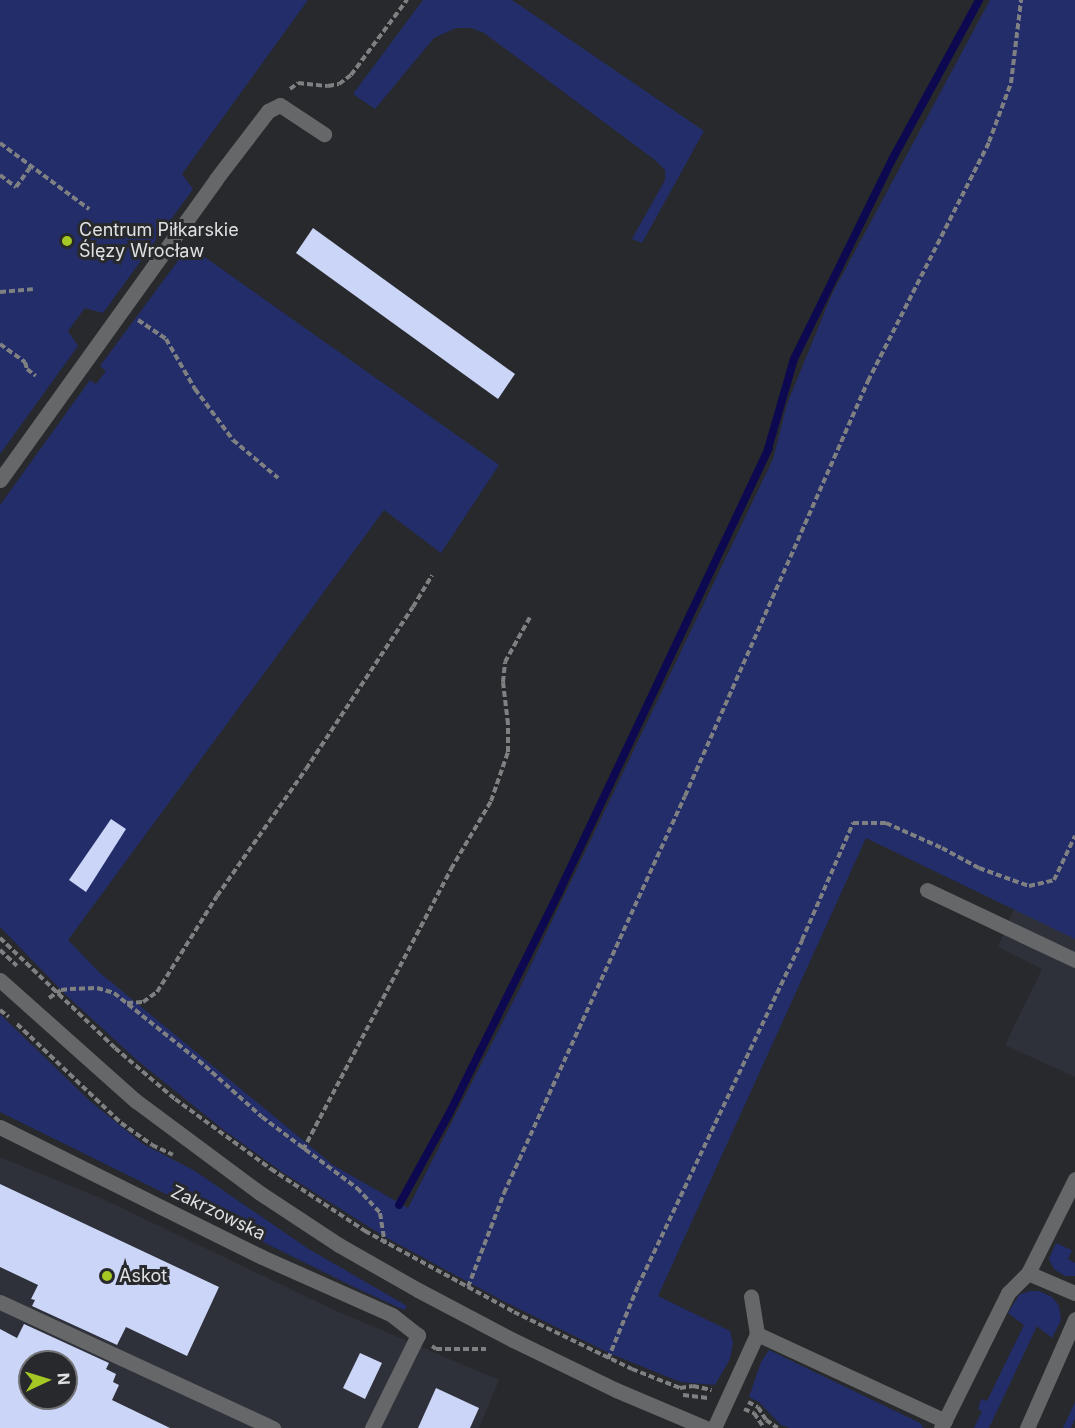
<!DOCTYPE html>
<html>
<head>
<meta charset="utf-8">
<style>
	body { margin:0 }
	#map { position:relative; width:1075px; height:1428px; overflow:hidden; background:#28292c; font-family:Inter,sans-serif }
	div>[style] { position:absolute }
	.built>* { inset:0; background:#2e3139 }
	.green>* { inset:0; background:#232d69 }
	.stream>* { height:8px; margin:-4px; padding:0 4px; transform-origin:4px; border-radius:4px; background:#0c0950 }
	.building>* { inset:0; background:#cbd5f7 }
	.path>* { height:4px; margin-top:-2px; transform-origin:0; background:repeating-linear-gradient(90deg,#7f8082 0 6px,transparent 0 9px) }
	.minor>* { height:15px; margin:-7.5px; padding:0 7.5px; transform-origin:7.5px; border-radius:7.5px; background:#666768 }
	.dots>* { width:16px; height:16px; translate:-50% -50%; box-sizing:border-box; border:3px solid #28292c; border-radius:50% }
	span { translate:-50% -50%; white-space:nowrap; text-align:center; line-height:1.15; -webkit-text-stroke:6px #28292c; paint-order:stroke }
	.poi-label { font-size:18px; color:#e0e1e2 }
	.left { translate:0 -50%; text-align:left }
	.street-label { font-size:18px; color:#e0e1e2 }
	.north { position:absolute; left:18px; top:1350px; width:60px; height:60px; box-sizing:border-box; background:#28292c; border:2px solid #727375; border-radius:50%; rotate:86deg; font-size:16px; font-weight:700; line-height:24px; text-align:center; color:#e0e1e2 }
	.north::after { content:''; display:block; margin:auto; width:21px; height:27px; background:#a4c824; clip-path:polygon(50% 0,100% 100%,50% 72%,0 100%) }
</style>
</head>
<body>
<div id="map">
	<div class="built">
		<div style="clip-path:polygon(1014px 909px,1075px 939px,1075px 1077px,1005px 1045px,1042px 969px,998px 947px)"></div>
		<div style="clip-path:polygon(evenodd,0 1157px,105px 1200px,332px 1309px,499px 1380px,479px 1428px,0 1428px,0 1157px,30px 1362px,66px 1362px,66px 1398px,30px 1398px,30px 1362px)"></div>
	</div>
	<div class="green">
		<div style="clip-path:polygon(0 0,308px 0,182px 174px,193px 189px,103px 313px,85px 308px,68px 331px,78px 346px,0 454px)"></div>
		<div style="clip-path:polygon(423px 0,512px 0,704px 131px,642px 243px,632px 239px,665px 180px,665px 170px,655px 160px,484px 33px,471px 28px,456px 28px,434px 38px,375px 109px,353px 94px)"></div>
		<div style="clip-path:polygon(990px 0,1075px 0,1075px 939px,866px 838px,658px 1296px,730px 1331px,733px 1343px,730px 1359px,715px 1385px,680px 1382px,609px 1353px,505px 1302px,385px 1237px,282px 1172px,225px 1131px,138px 1061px,66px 995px,0 927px,0 505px,90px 380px,96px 384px,106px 371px,100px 366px,189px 246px,499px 465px,441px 553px,384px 510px,68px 940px,99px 972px,333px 1165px,408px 1208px,519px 990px,773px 459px,787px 404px,832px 294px)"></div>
		<div style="clip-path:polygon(0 1014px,90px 1101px,143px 1144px,195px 1171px,307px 1248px,407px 1306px,404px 1310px,354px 1287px,0 1112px)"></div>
		<div style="clip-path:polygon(1056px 1243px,1072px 1250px,1068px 1259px,1075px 1263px,1075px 1276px,1065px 1276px,1054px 1269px,1049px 1259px)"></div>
		<div style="clip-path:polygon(1029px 1291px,1039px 1291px,1052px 1297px,1059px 1306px,1061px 1320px,1052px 1338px,1037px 1326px,989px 1428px,974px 1428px,982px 1411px,978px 1409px,981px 1399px,987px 1401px,1024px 1325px,1008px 1313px,1019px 1295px)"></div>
		<div style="clip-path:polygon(769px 1350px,920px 1423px,924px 1428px,790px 1428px,781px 1425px,759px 1402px,749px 1397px,761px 1362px)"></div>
		<div style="clip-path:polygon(1075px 1402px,1075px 1419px,1071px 1428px,1063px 1428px)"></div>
	</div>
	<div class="stream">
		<div style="left:399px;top:1205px;width:102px;rotate:-61.2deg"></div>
		<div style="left:448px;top:1116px;width:252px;rotate:-63.6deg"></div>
		<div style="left:560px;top:890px;width:488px;rotate:-64.7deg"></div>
		<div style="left:768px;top:449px;width:94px;rotate:-73.9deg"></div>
		<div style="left:794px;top:359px;width:224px;rotate:-63.8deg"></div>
		<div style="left:893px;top:158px;width:180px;rotate:-61.4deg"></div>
	</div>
	<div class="building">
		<div style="clip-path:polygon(313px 228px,515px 374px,498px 399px,296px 253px)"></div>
		<div style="clip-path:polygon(111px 819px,126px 829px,86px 892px,69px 880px)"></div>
		<div style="clip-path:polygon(0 1184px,219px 1287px,187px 1356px,126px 1327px,117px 1345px,32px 1306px,35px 1300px,31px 1299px,38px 1285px,0 1267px)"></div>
		<div style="clip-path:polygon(evenodd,24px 1324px,109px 1363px,106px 1369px,116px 1374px,113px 1382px,119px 1385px,112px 1400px,170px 1428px,0 1428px,0 1329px,17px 1338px,24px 1324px,30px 1362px,66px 1362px,66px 1398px,30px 1398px,30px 1362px)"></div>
		<div style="clip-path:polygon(360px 1353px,382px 1363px,365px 1399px,343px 1388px)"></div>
		<div style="clip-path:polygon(436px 1388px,479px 1408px,470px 1428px,418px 1428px)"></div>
	</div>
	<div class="path">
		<div style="left:290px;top:89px;width:10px;rotate:-37deg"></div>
		<div style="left:298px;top:83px;width:30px;rotate:6deg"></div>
		<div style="left:328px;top:86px;width:11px;rotate:-10deg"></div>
		<div style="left:339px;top:84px;width:15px;rotate:-37deg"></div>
		<div style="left:351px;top:75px;width:94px;rotate:-53.3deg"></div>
		<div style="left:0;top:143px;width:111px;rotate:36.6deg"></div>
		<div style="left:0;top:175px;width:20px;rotate:37deg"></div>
		<div style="left:16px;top:187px;width:26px;rotate:-54deg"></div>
		<div style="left:0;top:292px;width:33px;rotate:-5deg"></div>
		<div style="left:138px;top:320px;width:34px;rotate:34deg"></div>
		<div style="left:166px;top:339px;width:58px;rotate:59.9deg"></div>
		<div style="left:195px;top:389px;width:64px;rotate:53.3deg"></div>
		<div style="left:233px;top:440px;width:59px;rotate:40.2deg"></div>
		<div style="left:0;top:344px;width:31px;rotate:36deg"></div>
		<div style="left:25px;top:362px;width:7px;rotate:74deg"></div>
		<div style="left:27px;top:369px;width:11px;rotate:38deg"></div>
		<div style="left:0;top:938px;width:159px;rotate:43.7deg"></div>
		<div style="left:115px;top:1048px;width:79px;rotate:40.4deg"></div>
		<div style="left:175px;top:1099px;width:119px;rotate:36.1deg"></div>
		<div style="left:271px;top:1169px;width:113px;rotate:33.4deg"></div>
		<div style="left:365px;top:1231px;width:170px;rotate:28.5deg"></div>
		<div style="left:514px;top:1312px;width:131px;rotate:25.8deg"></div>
		<div style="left:632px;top:1369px;width:52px;rotate:21.6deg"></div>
		<div style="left:680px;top:1388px;width:13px;rotate:-9deg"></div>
		<div style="left:693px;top:1386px;width:19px;rotate:12deg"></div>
		<div style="left:0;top:950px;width:23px;rotate:43deg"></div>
		<div style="left:49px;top:998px;width:14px;rotate:-34deg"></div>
		<div style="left:61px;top:990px;width:9px;rotate:-6deg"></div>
		<div style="left:70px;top:989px;width:27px;rotate:-2deg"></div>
		<div style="left:97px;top:988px;width:18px;rotate:16deg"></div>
		<div style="left:114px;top:993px;width:117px;rotate:38.7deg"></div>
		<div style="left:205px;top:1066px;width:76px;rotate:41.8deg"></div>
		<div style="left:262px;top:1117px;width:119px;rotate:36.8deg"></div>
		<div style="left:357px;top:1188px;width:34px;rotate:47deg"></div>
		<div style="left:380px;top:1213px;width:31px;rotate:81deg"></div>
		<div style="left:127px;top:1003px;width:16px;rotate:-4deg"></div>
		<div style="left:143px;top:1002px;width:17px;rotate:-36deg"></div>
		<div style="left:157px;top:992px;width:113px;rotate:-58deg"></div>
		<div style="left:217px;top:896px;width:155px;rotate:-55deg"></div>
		<div style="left:306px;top:769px;width:194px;rotate:-56.6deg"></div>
		<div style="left:413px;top:607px;width:37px;rotate:-59deg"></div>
		<div style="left:0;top:1010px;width:11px;rotate:38deg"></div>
		<div style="left:17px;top:1024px;width:144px;rotate:43.6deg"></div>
		<div style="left:121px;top:1123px;width:38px;rotate:35deg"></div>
		<div style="left:152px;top:1145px;width:23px;rotate:25deg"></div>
		<div style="left:303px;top:1150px;width:318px;rotate:-62.2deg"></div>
		<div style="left:451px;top:869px;width:79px;rotate:-59.5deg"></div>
		<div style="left:491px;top:801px;width:52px;rotate:-70.9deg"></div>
		<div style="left:508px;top:752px;width:28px;rotate:-90deg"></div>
		<div style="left:508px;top:724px;width:42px;rotate:-96.8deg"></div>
		<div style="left:503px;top:682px;width:20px;rotate:-84deg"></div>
		<div style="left:505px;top:662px;width:51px;rotate:-60.9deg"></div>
		<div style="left:468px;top:1287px;width:101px;rotate:-69deg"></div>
		<div style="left:504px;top:1193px;width:436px;rotate:-65.5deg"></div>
		<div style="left:685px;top:796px;width:454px;rotate:-66.2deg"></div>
		<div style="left:868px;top:381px;width:268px;rotate:-63.1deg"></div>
		<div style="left:989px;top:142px;width:63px;rotate:-69.6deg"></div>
		<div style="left:1011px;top:83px;width:84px;rotate:-83.1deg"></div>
		<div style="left:432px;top:1346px;width:5px;rotate:37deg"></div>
		<div style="left:436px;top:1349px;width:50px"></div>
		<div style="left:608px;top:1359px;width:79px;rotate:-67.7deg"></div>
		<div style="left:638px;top:1286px;width:383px;rotate:-64.6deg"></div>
		<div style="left:802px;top:940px;width:128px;rotate:-66.4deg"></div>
		<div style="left:853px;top:823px;width:33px"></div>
		<div style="left:886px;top:823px;width:61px;rotate:24.1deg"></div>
		<div style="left:942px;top:848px;width:42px;rotate:28.4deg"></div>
		<div style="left:979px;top:868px;width:53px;rotate:19.8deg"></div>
		<div style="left:1029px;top:886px;width:26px;rotate:-13deg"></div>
		<div style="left:1054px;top:880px;width:49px;rotate:-64.5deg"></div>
		<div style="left:683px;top:1395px;width:25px;rotate:7deg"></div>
		<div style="left:748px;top:1402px;width:11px;rotate:27deg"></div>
		<div style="left:758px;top:1407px;width:15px;rotate:58deg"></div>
		<div style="left:766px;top:1420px;width:14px;rotate:34deg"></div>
		<div style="left:744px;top:1409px;width:11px;rotate:22deg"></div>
		<div style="left:754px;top:1413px;width:18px;rotate:56deg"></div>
	</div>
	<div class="minor">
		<div style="left:0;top:480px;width:370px;rotate:-54.3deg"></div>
		<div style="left:216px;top:179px;width:86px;rotate:-52.6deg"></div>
		<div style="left:268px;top:111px;width:13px;rotate:-27deg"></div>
		<div style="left:280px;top:105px;width:53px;rotate:33.4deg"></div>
		<div style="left:927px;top:890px;width:164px;rotate:25.3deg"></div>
		<div style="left:0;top:980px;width:182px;rotate:41.7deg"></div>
		<div style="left:136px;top:1101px;width:154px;rotate:36.6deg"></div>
		<div style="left:260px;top:1193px;width:95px;rotate:33.4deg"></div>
		<div style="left:339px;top:1245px;width:91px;rotate:29.7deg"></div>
		<div style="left:418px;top:1290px;width:107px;rotate:27.8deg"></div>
		<div style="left:513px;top:1340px;width:114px;rotate:25.9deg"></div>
		<div style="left:616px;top:1390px;width:98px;rotate:22.9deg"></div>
		<div style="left:0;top:1127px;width:292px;rotate:26.4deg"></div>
		<div style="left:262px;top:1257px;width:142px;rotate:24deg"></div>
		<div style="left:392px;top:1315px;width:33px;rotate:38deg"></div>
		<div style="left:418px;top:1335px;width:104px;rotate:116.3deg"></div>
		<div style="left:1028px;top:1273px;width:51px;rotate:23.1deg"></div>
		<div style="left:0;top:1302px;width:301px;rotate:24.8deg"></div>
		<div style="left:757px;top:1334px;width:207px;rotate:24.8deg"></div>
		<div style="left:714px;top:1428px;width:103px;rotate:-65.4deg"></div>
		<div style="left:757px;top:1334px;width:38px;rotate:-99deg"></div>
		<div style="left:941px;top:1428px;width:151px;rotate:-63.6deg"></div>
		<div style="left:1008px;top:1293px;width:28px;rotate:-45deg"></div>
		<div style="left:1028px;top:1273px;width:105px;rotate:-63.4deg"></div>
		<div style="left:1027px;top:1428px;width:119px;rotate:-66.2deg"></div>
	</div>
	<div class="dots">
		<div style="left:67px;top:241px;background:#a4c824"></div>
		<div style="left:107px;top:1276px;background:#a4c824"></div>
	</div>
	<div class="poi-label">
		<span class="left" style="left:79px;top:241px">Centrum Piłkarskie<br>Ślęzy Wrocław</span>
		<span class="left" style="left:119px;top:1276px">Askot</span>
	</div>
	<div class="street-label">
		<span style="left:218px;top:1213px;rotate:26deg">Zakrzowska</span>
	</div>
	<div class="north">N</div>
</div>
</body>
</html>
